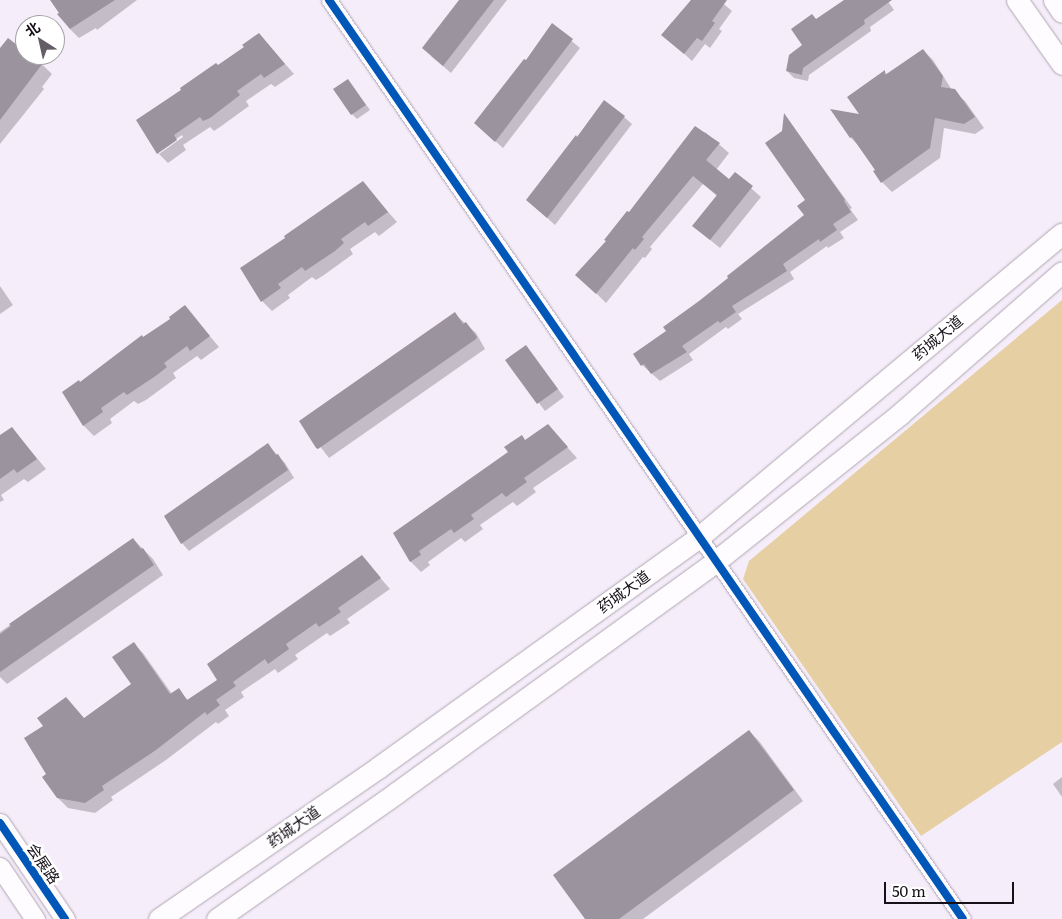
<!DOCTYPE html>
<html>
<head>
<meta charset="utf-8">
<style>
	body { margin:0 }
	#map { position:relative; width:1062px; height:919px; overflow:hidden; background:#f6edfa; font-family:Literata,"Noto Sans SC",serif }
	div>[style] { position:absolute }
	.green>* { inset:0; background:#e6d0a3 }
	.shadow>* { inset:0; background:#0003 }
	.building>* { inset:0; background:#9b949e }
	.roads { filter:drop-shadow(0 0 1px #aea7b1) drop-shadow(0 0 1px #aea7b1) }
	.minor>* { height:15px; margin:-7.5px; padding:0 7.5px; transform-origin:7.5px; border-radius:7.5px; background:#fefcfe }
	.tertiary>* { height:19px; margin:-9.5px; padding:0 9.5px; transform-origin:9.5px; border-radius:9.5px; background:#fefcfe }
	.secondary>* { height:21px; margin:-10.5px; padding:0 10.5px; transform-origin:10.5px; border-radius:10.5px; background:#fefcfe }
	.cycleway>* { height:8px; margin:-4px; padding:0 4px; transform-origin:4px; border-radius:4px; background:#0057b8 }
	span { translate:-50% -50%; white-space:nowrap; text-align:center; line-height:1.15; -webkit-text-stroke:5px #fff; paint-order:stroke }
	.street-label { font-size:15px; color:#161018 }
	.north { position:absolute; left:15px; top:15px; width:50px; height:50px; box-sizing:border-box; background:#fff; border:1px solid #a29fa3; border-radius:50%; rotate:325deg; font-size:14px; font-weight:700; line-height:20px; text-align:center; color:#161018 }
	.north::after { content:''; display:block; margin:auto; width:18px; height:22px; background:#645d67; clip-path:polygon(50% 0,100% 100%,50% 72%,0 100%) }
	.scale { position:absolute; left:884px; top:882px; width:130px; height:22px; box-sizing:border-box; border:2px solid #161018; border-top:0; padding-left:6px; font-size:15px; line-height:18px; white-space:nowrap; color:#161018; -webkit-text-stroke:4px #fff; paint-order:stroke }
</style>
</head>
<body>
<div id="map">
	<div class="green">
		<div style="clip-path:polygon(1062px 300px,1062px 742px,921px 836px,743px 579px,749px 561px)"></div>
	</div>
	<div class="shadow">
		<div style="clip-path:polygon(51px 0,137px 0,97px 30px,96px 28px,79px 38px,69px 28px)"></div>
		<div style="clip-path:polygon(460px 0,507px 0,451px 73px,431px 56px)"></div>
		<div style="clip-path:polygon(691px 0,719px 0,732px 11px,719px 29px,722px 31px,710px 48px,705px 44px,692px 61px,663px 34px,672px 22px,674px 24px)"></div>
		<div style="clip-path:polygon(846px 0,887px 0,894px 10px,870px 27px,871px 31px,809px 75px,808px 81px,794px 78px,787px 71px,804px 46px,816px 20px)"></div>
		<div style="clip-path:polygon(552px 25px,580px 48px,503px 148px,484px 131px,526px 62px)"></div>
		<div style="clip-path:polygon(259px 34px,294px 74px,275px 87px,271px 84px,246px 101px,249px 106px,220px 127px,214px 131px,210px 127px,183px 145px,186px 150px,168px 163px,159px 154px,183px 137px,182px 135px,159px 151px,159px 154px,137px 120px,245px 47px)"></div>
		<div style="clip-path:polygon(0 50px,32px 55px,52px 74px,42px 87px,44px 89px,0 144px)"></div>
		<div style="clip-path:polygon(923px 50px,933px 60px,952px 90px,965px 101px,984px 128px,975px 134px,944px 128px,940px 158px,892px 192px,882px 182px,877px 170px,861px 148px,851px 138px,832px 111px,861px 116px,848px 97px,885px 72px,888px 75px)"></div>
		<div style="clip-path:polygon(348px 80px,370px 110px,357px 119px,352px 114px)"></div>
		<div style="clip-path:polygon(785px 116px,852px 208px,850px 209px,858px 220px,840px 232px,844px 238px,828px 248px,827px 246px,790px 272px,794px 279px,738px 314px,742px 319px,728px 329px,726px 327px,689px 354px,693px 360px,660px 381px,642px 365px,668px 331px,805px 216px,807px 200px,784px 131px)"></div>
		<div style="clip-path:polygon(624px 117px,632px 124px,555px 225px,535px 207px,578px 138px)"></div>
		<div style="clip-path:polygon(705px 132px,729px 153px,716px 170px,730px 181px,735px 174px,761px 197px,720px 248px,693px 226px,717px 196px,703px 184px,650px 247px,652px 249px,645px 258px,643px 257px,606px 303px,587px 284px,607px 241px,629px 213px)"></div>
		<div style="clip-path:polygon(363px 183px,397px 222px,379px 236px,375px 232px,350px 249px,353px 254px,324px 275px,316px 280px,312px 277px,288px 295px,290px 298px,272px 311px,262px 301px,242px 268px,287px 238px)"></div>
		<div style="clip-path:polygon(0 286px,13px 305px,0 314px)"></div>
		<div style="clip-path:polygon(185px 307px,219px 347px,201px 360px,197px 356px,173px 373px,176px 378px,146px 400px,138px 404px,134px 401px,110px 419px,112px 423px,94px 436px,84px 426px,64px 392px,81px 383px,172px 319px)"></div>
		<div style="clip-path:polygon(455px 314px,476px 333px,485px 349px,329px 458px,301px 422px)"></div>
		<div style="clip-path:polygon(526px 347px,564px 397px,545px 411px,507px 361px)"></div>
		<div style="clip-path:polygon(548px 426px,577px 458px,533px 488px,536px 492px,517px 506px,513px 502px,480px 525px,483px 529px,465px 542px,461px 538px,428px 562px,430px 565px,421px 572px,411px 562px,394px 533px)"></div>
		<div style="clip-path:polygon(12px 428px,46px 469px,28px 482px,24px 479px,1px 495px,4px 500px,0 502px,0 437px)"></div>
		<div style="clip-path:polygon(268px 445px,285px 463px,294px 478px,189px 551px,182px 543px,166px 516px)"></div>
		<div style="clip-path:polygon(133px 539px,153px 559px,163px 575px,7px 684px,0 677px,0 632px)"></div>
		<div style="clip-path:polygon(362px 557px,390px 589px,347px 619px,350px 623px,330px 636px,327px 633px,295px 655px,298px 659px,278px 673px,275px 669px,241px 692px,244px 697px,225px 710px,229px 716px,218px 724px,216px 722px,166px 760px,111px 797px,113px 800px,95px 813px,68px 808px,58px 798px,84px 719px,133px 685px,133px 643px,143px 653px,172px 694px,178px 690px,189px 701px,218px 680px,208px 664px)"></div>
		<div style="clip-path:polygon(749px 731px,759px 741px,803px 801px,643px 919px,587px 919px)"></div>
		<div style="clip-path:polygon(1062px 777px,1062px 797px,1053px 784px)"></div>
	</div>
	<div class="building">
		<div style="clip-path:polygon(50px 0,115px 0,70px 29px,57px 14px,59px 13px)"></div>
		<div style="clip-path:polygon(459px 0,494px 0,443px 66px,422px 48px)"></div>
		<div style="clip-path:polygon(691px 0,727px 0,712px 21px,715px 23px,702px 41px,697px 38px,684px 54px,661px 35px)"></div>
		<div style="clip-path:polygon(844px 0,892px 0,864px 20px,865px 24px,803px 68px,802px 75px,786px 71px,789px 55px,802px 45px,791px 29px,812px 14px,816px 19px)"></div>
		<div style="clip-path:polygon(552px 23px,573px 39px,495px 142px,474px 123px,524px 59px,526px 60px)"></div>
		<div style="clip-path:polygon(259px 33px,285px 64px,264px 78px,261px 74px,237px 91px,240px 95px,210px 118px,203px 121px,200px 117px,174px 135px,177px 140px,157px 154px,136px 120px,181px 90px,180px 88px,216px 63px,218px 65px,244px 47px,242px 45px)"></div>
		<div style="clip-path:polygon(8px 38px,25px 51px,25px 55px,35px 55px,43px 63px,0 120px,0 48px)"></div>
		<div style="clip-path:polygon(923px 49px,943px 76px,941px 87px,955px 89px,975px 117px,964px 124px,935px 118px,930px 148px,881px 183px,873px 171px,875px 170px,852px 137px,850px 138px,830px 109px,859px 114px,847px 97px,885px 70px,885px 75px)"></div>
		<div style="clip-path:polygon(348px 79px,366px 105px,351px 115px,333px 89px)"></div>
		<div style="clip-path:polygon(604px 100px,625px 116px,547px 218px,526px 200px,576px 135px,577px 137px)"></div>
		<div style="clip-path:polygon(784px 113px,845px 200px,844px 201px,851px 212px,833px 224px,837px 230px,820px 242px,819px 239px,783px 264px,787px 271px,732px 306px,736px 312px,720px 323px,718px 321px,682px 346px,687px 352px,651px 374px,644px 364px,641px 366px,633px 354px,666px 331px,663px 327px,699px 301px,728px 278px,727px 276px,804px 215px,797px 206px,805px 200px,765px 143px,782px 131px)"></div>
		<div style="clip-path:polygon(695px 126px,720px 143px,706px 160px,729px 179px,735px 172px,753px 186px,710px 240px,692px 226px,717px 195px,693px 176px,642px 237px,644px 239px,635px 250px,633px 248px,596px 294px,575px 275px,606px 241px,604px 240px,627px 211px,629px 212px)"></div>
		<div style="clip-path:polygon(363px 181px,388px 212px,368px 226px,365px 222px,341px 239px,344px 243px,335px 251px,305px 271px,302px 267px,278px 284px,281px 288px,261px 302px,240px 268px,285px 238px,284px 236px)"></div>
		<div style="clip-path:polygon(185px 305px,210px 336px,190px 351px,187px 346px,164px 363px,167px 367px,157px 375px,127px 395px,124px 392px,101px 408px,103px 412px,83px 426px,62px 392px,79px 380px,80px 382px,142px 335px,143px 337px,170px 319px,169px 317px)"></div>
		<div style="clip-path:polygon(455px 312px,463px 324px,466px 322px,477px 337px,476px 339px,318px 449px,316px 448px,299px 421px)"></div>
		<div style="clip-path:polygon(526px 345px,558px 389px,537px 404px,505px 360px)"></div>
		<div style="clip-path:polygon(548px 424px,568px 447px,524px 478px,527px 482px,506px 497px,502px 493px,471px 515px,474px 519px,454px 533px,451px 529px,419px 551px,421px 555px,410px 562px,393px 533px,508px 452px,504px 447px,522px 435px,525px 440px)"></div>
		<div style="clip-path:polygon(12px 427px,37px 459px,17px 473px,14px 469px,0 479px,0 435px)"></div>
		<div style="clip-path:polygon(268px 443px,276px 455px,278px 454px,288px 470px,181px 544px,164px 516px)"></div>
		<div style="clip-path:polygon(133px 538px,141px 549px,143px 548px,154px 565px,0 672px,0 634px,11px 626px,9px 624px)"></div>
		<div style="clip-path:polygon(362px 555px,381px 578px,338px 608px,341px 612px,319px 627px,316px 623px,286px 644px,289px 649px,268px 664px,265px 659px,233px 682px,236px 686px,216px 700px,220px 705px,207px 715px,205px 712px,156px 750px,102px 786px,104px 790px,85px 803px,57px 798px,42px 777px,46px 774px,24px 738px,43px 726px,37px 718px,66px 697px,84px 718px,131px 684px,112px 657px,134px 642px,170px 694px,179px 688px,187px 700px,217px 680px,207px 664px)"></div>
		<div style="clip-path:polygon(749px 730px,794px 790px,619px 919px,585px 919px,553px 875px)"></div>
	</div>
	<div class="roads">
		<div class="minor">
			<div style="left:329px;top:0;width:1116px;rotate:55.4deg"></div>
		</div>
		<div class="tertiary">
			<div style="left:0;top:823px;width:116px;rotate:55.9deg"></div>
			<div style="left:0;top:867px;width:63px;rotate:56.1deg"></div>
		</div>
		<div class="secondary">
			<div style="left:1017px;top:0;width:78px;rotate:54.9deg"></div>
			<div style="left:1054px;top:0;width:14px;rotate:56deg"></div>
			<div style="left:159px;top:919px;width:267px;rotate:-34.6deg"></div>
			<div style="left:379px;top:767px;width:394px;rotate:-35.7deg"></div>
			<div style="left:699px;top:537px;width:473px;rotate:-39.9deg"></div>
			<div style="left:217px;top:919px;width:219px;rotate:-35.1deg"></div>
			<div style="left:396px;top:793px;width:395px;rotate:-35.9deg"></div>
			<div style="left:716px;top:561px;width:236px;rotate:-38.6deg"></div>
			<div style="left:900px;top:414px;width:215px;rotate:-41.2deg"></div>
		</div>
	</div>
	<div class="cycleway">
		<div style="left:329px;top:0;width:1116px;rotate:55.4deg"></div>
		<div style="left:0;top:823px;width:116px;rotate:55.9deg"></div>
	</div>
	<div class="street-label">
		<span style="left:937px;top:337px;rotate:-40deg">药城大道</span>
		<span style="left:623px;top:591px;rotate:-36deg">药城大道</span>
		<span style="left:293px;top:826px;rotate:-35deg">药城大道</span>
		<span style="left:44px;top:863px;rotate:56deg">会展路</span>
	</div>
	<div class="north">北</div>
	<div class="scale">50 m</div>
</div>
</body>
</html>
